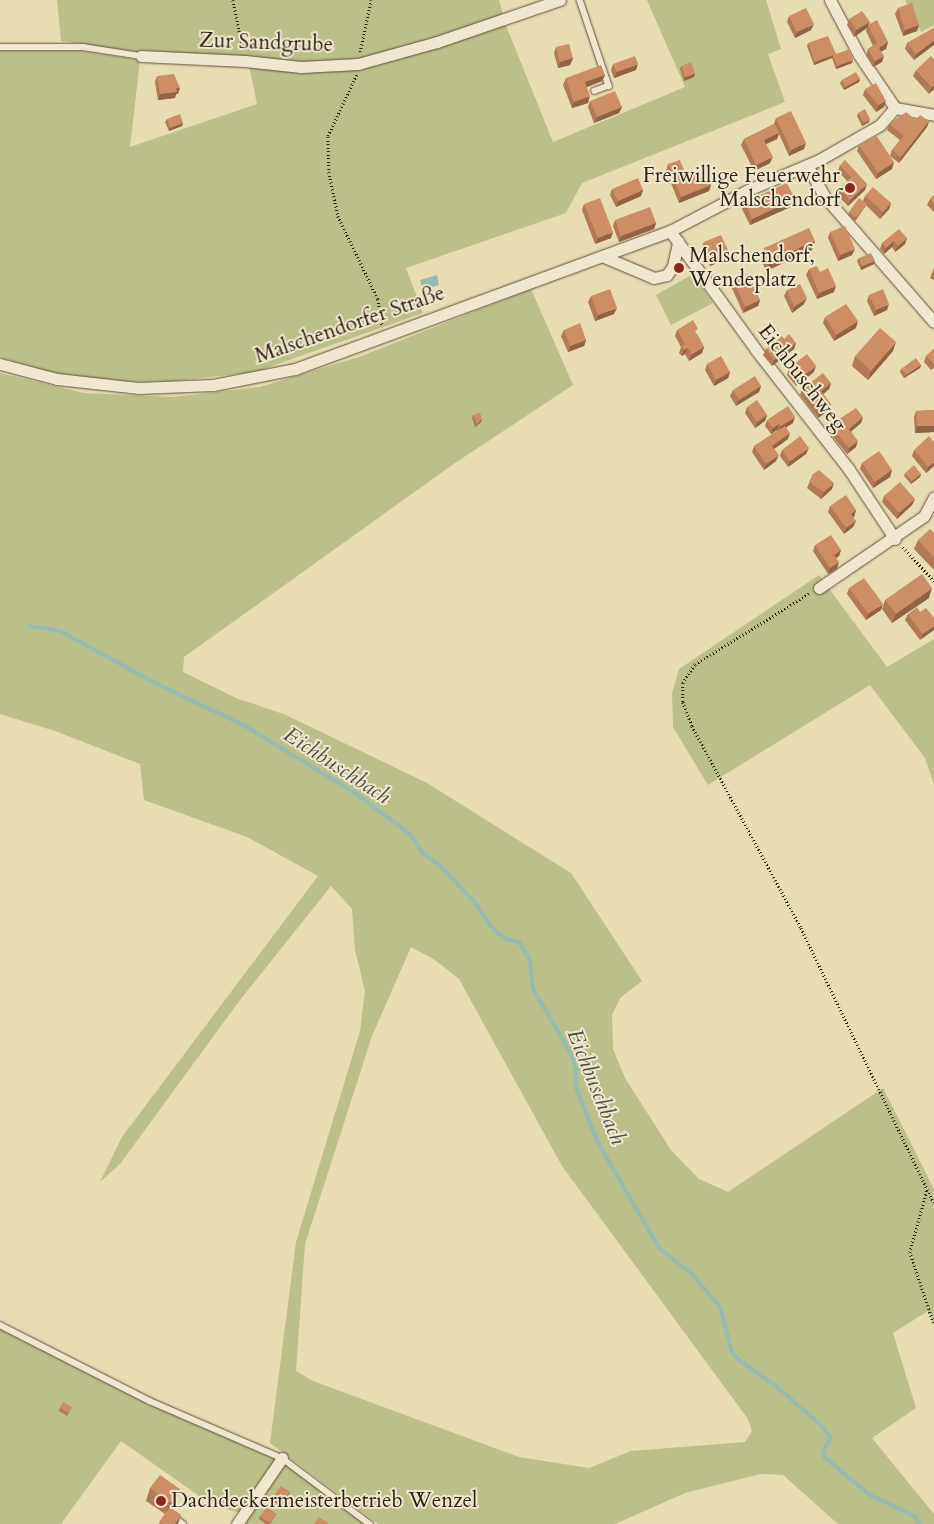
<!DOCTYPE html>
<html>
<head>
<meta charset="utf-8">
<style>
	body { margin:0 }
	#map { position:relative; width:934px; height:1524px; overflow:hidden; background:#e8dcb3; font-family:Cardo,serif }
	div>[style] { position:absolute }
	.green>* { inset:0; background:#bbbf89 }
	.water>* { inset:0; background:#97bbb0 }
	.stream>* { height:4px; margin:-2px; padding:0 2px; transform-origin:2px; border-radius:2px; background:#97bbb0 }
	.path>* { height:2.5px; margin-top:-1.25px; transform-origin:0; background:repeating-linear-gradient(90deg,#2d2111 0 1px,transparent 0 3.5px) }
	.roads { filter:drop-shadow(0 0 1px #5c503a) drop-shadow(0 0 1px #5c503a) }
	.service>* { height:5.5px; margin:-2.75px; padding:0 2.75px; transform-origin:2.75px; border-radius:2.75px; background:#f0e8ce }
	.minor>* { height:11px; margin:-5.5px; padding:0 5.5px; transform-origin:5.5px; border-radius:5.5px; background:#f0e8ce }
	.wall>* { inset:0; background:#b07a57 }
	.shaded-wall>* { inset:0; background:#906347 }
	.building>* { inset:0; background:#cd8e65 }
	.dots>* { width:14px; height:14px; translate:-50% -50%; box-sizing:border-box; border:2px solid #f0e8ce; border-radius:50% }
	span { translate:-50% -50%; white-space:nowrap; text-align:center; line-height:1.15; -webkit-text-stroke:4px #f0e8ce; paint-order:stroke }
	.street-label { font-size:21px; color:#2d2111 }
	.poi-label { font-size:21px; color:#2d2111 }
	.right { translate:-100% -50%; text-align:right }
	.left { translate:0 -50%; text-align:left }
	.water-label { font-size:22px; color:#4d4f41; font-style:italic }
</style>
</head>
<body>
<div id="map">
	<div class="green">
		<div style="clip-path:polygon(57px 0,499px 0,503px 14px,453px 34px,373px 57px,317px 64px,145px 53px,61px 41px)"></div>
		<div style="clip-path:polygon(647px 0,766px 0,781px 49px,768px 54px,785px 102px,582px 183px,566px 213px,406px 268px,423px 313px,255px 372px,173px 381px,111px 382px,45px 371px,0 357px,0 51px,82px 51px,140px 60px,130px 147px,257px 104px,249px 65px,307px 73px,365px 67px,505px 23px,553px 142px,685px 87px)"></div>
		<div style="clip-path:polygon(905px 0,934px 0,934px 25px,921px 32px)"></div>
		<div style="clip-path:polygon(693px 274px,713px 303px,671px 325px,656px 295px)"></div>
		<div style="clip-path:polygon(evenodd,531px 289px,573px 385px,455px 463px,184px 657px,183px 672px,236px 698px,286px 715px,427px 783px,571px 873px,642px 981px,620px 998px,612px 1015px,613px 1049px,625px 1078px,671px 1150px,699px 1179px,728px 1192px,883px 1088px,934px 1189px,934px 1324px,928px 1311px,893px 1333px,916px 1408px,872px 1438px,934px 1514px,934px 1524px,838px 1524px,783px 1475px,761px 1474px,685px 1493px,615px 1524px,378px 1524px,270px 1443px,296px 1242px,360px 1031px,365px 991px,355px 950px,352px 909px,331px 886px,240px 1000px,120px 1164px,100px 1182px,122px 1137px,318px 876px,247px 837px,144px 800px,140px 764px,55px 731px,0 714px,0 373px,84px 393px,173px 397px,260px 387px,359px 357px,531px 289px,411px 947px,435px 960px,459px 979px,562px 1166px,748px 1419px,752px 1431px,745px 1442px,631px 1451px,589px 1468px,519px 1457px,313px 1381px,296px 1371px,305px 1244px,372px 1036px,411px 947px)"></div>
		<div style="clip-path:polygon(819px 575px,887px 667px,934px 639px,934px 785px,925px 758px,870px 685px,708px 785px,673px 727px,672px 693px,679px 669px)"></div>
		<div style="clip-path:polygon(0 1328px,282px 1458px,370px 1524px,237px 1524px,244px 1514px,212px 1505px,121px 1441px,61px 1524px,0 1524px)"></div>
	</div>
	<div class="water">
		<div style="clip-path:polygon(437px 275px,439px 285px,423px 290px,420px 280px)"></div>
	</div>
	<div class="stream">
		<div style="left:29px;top:626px;width:31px;rotate:9deg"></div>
		<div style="left:60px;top:631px;width:108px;rotate:28.7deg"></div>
		<div style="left:155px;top:683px;width:100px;rotate:25.5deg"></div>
		<div style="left:245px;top:726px;width:132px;rotate:31.4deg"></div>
		<div style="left:358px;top:795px;width:65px;rotate:36.9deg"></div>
		<div style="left:410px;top:834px;width:23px;rotate:56deg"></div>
		<div style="left:423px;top:853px;width:20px;rotate:37deg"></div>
		<div style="left:439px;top:865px;width:52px;rotate:46.5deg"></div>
		<div style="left:475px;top:903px;width:33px;rotate:55deg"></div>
		<div style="left:494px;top:930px;width:15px;rotate:37deg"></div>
		<div style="left:506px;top:939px;width:13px;rotate:13deg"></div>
		<div style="left:519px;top:942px;width:21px;rotate:59deg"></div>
		<div style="left:530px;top:960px;width:29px;rotate:84deg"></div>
		<div style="left:533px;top:989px;width:71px;rotate:59.5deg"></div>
		<div style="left:569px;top:1050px;width:17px;rotate:69deg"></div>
		<div style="left:575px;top:1066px;width:21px;rotate:87deg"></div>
		<div style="left:576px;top:1087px;width:58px;rotate:68.7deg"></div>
		<div style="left:597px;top:1141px;width:124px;rotate:59.9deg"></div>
		<div style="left:659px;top:1248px;width:41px;rotate:38deg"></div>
		<div style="left:691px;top:1273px;width:45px;rotate:49.5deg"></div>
		<div style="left:720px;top:1307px;width:47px;rotate:75.1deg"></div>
		<div style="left:732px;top:1352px;width:11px;rotate:49deg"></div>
		<div style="left:739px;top:1360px;width:47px;rotate:35.4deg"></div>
		<div style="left:777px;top:1387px;width:61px;rotate:41deg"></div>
		<div style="left:823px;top:1427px;width:14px;rotate:54deg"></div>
		<div style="left:831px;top:1438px;width:15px;rotate:122deg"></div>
		<div style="left:823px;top:1451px;width:7px;rotate:74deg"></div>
		<div style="left:825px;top:1458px;width:58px;rotate:39.4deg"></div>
		<div style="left:870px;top:1495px;width:49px;rotate:25.5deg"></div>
		<div style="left:914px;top:1516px;width:10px;rotate:53deg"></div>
	</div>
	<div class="path">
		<div style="left:233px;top:0;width:50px;rotate:78.5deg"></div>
		<div style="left:360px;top:52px;width:53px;rotate:-78.1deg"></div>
		<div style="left:357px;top:75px;width:68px;rotate:115.1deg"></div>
		<div style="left:328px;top:137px;width:35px;rotate:88deg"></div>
		<div style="left:329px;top:172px;width:45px;rotate:78.4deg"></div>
		<div style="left:338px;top:216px;width:92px;rotate:64.3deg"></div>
		<div style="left:378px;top:299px;width:26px;rotate:81deg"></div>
		<div style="left:903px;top:547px;width:46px;rotate:47.6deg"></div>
		<div style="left:809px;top:594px;width:134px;rotate:148.1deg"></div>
		<div style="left:695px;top:665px;width:22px;rotate:124deg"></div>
		<div style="left:683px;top:683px;width:19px;rotate:90deg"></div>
		<div style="left:683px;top:702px;width:26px;rotate:69deg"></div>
		<div style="left:692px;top:726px;width:230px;rotate:61.6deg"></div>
		<div style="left:801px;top:928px;width:305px;rotate:64.2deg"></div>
		<div style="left:927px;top:1191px;width:63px;rotate:105.6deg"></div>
		<div style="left:910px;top:1252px;width:76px;rotate:71.6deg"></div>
	</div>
	<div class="roads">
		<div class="service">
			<div style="left:580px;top:0;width:91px;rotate:71.4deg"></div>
			<div style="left:609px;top:86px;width:15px;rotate:160deg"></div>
			<div style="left:0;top:47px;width:83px"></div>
			<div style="left:83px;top:47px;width:59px;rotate:8.8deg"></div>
			<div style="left:0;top:1325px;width:168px;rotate:26.9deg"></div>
			<div style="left:150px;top:1401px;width:144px;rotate:23.4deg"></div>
			<div style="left:282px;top:1458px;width:110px;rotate:36.9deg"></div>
			<div style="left:175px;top:1518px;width:10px;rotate:37deg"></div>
		</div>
		<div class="minor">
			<div style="left:830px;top:0;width:62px;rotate:62.2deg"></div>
			<div style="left:859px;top:55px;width:64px;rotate:55.8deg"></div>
			<div style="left:141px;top:56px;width:104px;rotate:2.8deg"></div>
			<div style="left:245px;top:61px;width:56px;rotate:6.1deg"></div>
			<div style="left:301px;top:67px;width:57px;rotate:-3deg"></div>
			<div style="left:358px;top:64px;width:82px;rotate:-15.6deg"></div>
			<div style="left:437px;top:42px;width:130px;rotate:-18.9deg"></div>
			<div style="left:895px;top:108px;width:40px;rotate:10deg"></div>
			<div style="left:807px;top:165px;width:35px;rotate:61deg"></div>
			<div style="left:824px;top:196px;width:167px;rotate:48.9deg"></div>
			<div style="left:670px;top:231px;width:147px;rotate:54.1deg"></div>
			<div style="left:756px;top:350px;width:150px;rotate:52.1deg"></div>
			<div style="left:848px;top:468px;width:85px;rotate:56.5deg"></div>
			<div style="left:604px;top:257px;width:54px;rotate:22.8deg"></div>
			<div style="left:654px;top:278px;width:13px;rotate:-13deg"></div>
			<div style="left:667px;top:275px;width:11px;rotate:-56deg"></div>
			<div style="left:673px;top:266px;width:25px;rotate:-78deg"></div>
			<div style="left:0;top:364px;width:59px;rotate:14.7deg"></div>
			<div style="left:57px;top:379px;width:81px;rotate:6.3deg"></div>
			<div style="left:138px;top:388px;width:75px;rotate:-2.3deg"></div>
			<div style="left:213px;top:385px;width:84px;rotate:-11deg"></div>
			<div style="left:295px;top:369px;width:400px;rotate:-20.2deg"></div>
			<div style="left:670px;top:231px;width:88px;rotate:-27.7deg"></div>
			<div style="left:748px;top:190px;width:77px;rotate:-22.9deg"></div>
			<div style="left:819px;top:160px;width:70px;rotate:-29.8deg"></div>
			<div style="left:880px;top:125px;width:23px;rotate:-49deg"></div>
			<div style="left:819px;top:588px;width:127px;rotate:-34.4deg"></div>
			<div style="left:924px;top:516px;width:21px;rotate:-62deg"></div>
			<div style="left:237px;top:1524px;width:80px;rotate:-55.7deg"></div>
		</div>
	</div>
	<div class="wall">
		<div style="clip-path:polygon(898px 8px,919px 25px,917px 31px,903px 36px,895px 14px)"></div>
		<div style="clip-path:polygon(789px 16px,811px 30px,795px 38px,787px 22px)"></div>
		<div style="clip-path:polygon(849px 19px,870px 22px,868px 25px,888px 42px,886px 49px,881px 51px,882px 62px,873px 67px,866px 56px,868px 49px,873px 46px,866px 31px,867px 28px,854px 37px,847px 25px)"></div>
		<div style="clip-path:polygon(934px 28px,914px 60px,905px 49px,907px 43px)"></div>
		<div style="clip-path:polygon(808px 43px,836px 54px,852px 63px,836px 69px,832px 58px,814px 65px,807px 46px)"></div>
		<div style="clip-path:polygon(556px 47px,573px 58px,570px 65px,558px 68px,554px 53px)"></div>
		<div style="clip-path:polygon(613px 64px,636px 70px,614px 78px,611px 70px)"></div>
		<div style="clip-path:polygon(681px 66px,695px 74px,694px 77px,684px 81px,680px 69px)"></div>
		<div style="clip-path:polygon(916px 70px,934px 89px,929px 94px,913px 76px)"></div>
		<div style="clip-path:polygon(605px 75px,602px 81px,586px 87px,588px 103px,572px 108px,563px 85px,566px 78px)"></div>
		<div style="clip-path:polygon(157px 76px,178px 94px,176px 94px,175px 98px,158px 100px,155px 82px)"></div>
		<div style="clip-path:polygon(860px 79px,859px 82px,844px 90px,840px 83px,842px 80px)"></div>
		<div style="clip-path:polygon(865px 89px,884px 107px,876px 112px,863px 95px)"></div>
		<div style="clip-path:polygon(590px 101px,622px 107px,619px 113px,594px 123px,588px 107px)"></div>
		<div style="clip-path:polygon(858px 113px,869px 122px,862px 126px,857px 116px)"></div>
		<div style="clip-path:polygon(776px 118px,804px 149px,789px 156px,779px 134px,777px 139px,766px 144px,770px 163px,754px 171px,741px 145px,744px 139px,774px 124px)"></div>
		<div style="clip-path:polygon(167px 119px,183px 123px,182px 126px,169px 131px,165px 122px)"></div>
		<div style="clip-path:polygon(916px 120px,929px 121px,927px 127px,899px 163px,890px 156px,892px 150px,900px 140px,887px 130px,889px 124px)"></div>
		<div style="clip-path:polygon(859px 145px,892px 169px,876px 179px,857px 151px)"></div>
		<div style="clip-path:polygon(668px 164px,687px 178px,711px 185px,709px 191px,679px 203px,666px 171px)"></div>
		<div style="clip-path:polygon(840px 165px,865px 190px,848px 206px,837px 195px,840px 189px,847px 181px,838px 171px)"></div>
		<div style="clip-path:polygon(612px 189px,643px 190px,641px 196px,616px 207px,610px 195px)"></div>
		<div style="clip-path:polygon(934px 195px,934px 212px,927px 205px,930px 199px)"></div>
		<div style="clip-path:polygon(865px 196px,891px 203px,889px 209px,880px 219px,866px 205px,855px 221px,848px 215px,849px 212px,863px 201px)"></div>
		<div style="clip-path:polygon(795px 199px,793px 206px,750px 225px,742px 209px,745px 202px)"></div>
		<div style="clip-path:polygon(584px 204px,611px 238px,595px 244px,582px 210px)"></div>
		<div style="clip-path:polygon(615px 220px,656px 223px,654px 229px,619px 242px,613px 226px)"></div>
		<div style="clip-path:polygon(830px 232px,852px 255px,838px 261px,828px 238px)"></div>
		<div style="clip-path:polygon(907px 238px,905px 244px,895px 252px,892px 247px,884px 254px,880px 249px,882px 243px)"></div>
		<div style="clip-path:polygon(815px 241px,812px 250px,766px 271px,760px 257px,764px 248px)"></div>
		<div style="clip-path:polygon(704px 242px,729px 252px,726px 259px,710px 266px,701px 249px)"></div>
		<div style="clip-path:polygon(859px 258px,874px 264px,861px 270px,857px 261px)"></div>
		<div style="clip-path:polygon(934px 268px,934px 280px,930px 278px)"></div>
		<div style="clip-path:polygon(809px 269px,820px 272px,834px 292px,817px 299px,806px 275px)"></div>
		<div style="clip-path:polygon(733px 280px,760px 300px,758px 306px,743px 313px,731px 286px)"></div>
		<div style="clip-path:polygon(787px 290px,804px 304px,792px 313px,784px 296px)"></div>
		<div style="clip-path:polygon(869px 295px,887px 310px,874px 316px,867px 301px)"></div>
		<div style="clip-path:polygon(591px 296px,614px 314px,595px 321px,588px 302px)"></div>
		<div style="clip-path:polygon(825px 317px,856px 328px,834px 341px,823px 323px)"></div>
		<div style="clip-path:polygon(564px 330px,586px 340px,584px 346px,568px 352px,561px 336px)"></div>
		<div style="clip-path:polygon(677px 330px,697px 334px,704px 347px,702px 353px,689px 361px,685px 354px,682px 356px,679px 353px,681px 347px,675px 336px)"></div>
		<div style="clip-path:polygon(784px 339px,796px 343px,794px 349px,772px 366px,763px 355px,766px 349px)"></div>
		<div style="clip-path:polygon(934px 349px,934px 368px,931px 370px,924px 362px,926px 356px)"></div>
		<div style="clip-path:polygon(893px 351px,868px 380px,852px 366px,855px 356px)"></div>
		<div style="clip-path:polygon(707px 364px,730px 372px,728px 378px,714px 386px,705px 370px)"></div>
		<div style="clip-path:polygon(921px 365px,920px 368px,904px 378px,900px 372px,901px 369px)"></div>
		<div style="clip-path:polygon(789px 368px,814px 372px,796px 386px,787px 375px)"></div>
		<div style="clip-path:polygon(831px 383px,829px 389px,823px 394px,829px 410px,818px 418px,800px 395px,802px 389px)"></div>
		<div style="clip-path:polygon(761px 386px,759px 392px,736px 406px,730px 396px,733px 390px)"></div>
		<div style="clip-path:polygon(747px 407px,767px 415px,765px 421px,755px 428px,745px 413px)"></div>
		<div style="clip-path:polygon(934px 410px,934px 432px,915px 433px,914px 417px,916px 411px)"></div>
		<div style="clip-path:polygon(473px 415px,482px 419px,481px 422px,475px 427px,472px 418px)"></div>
		<div style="clip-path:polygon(863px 417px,861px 423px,851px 431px,856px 447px,847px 454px,828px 431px,830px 425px)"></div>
		<div style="clip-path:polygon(767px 420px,793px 423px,786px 427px,788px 439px,774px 449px,776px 461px,764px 470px,752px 452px,754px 446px,777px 431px,777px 430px,771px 434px,765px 426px)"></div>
		<div style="clip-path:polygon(782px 450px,806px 454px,788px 467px,780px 456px)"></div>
		<div style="clip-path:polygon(914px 450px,934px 466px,926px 473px,912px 456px)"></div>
		<div style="clip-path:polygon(862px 463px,892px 470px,890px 477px,873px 488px,860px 469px)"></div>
		<div style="clip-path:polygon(905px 473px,921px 474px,920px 477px,911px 484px,904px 476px)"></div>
		<div style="clip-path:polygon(813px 474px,832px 489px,821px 499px,807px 488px)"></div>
		<div style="clip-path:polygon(884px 496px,915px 499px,912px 505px,897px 519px,882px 502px)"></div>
		<div style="clip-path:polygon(830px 506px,856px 510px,854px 517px,853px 518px,856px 521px,853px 527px,844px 534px,828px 512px)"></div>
		<div style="clip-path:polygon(934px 533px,934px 570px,914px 549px,918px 540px)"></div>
		<div style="clip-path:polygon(815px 545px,841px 550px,839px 556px,836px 558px,837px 569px,828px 574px,813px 551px)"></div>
		<div style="clip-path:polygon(849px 588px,881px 610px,866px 620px,847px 594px)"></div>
		<div style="clip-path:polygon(929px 598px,892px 623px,882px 609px,885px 600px)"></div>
		<div style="clip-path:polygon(908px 614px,934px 618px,920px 640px,905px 620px)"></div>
		<div style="clip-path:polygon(72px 1407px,67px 1416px,59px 1411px,60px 1408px)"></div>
		<div style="clip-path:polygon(150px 1488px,180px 1489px,175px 1501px,171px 1508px,178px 1524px,159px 1524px,165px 1514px,146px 1501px)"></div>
		<div style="clip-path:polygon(290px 1492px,289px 1495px,281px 1506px,272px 1501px,273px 1497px)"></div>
		<div style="clip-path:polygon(260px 1516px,275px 1517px,270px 1524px,266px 1524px,259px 1519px)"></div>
	</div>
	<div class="shaded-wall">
		<div style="clip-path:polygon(870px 22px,867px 28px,854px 37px,856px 30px)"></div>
		<div style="clip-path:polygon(814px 24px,811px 30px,795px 38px,797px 32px)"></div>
		<div style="clip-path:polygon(919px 25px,917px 31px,903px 36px,905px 30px)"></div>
		<div style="clip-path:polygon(934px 40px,934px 45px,914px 60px,916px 54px)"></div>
		<div style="clip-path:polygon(888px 42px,886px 49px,877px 54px,879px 48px)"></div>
		<div style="clip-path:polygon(833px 55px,832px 58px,814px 65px,815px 62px)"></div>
		<div style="clip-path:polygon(884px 56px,882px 62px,873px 67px,875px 61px)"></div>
		<div style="clip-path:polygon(573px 58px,570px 65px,558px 68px,560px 62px)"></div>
		<div style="clip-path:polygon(853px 60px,852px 63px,836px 69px,837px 66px)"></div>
		<div style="clip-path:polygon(638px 64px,636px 70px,614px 78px,617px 72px)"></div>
		<div style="clip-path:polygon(695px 74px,694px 77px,684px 81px,685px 77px)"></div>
		<div style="clip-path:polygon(605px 75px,602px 81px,582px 89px,585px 82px)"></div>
		<div style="clip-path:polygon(860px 79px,859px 82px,844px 90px,845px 87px)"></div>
		<div style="clip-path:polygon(934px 85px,934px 89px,929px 94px,932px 87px)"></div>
		<div style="clip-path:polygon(176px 88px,180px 88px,178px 94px,176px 94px,175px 98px,158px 100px,160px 94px)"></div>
		<div style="clip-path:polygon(590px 96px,588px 103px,572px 108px,574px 102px)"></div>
		<div style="clip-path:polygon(886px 101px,884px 107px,876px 112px,878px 105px)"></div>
		<div style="clip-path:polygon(622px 107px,619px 113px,594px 123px,597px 117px)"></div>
		<div style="clip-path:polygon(870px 119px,869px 122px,862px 126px,864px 123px)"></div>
		<div style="clip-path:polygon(929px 121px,927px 127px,899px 163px,901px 157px)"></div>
		<div style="clip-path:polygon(183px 123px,182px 126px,169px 131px,170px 128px)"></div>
		<div style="clip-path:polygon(779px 133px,777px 139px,762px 146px,764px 140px)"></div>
		<div style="clip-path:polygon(806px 143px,804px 149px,789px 156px,791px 150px)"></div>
		<div style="clip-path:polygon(773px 157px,770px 163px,754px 171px,756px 165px)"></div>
		<div style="clip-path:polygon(894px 162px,892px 169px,876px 179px,878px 173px)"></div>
		<div style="clip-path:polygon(867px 184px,865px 190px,848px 206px,850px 200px)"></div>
		<div style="clip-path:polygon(711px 185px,709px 191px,679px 203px,681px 197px)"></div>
		<div style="clip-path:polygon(643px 190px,641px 196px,616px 207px,618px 201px)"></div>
		<div style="clip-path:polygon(795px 199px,793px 206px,750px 225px,752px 219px)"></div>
		<div style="clip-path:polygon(891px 203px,889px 209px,880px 219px,883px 212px)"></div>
		<div style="clip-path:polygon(867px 204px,865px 207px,855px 221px,856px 218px)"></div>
		<div style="clip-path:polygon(656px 223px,654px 229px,619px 242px,621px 236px)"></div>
		<div style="clip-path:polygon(613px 232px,611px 238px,595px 244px,598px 238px)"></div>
		<div style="clip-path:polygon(907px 238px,905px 244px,895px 252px,898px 246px)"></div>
		<div style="clip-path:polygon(815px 241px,812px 250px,766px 271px,770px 261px)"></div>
		<div style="clip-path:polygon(894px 241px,892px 247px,884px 254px,886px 248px)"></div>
		<div style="clip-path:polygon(855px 249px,852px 255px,838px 261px,840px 255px)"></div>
		<div style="clip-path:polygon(729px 252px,726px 259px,710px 266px,712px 260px)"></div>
		<div style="clip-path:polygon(875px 261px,874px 264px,861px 270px,862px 266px)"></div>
		<div style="clip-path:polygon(836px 286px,834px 292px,817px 299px,819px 293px)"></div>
		<div style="clip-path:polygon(807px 298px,804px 304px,792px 313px,794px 307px)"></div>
		<div style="clip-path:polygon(760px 300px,758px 306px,743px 313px,745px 307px)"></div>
		<div style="clip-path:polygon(889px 304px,887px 310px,874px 316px,876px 310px)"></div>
		<div style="clip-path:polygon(617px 308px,614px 314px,595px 321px,598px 315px)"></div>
		<div style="clip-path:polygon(858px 321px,856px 328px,834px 341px,836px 335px)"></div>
		<div style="clip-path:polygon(586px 340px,584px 346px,568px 352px,570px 346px)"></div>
		<div style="clip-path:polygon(896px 342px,893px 351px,868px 380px,871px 371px)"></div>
		<div style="clip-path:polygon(796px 343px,794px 349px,772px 366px,774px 360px)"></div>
		<div style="clip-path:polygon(704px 347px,702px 353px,689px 361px,692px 354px)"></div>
		<div style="clip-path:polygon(688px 348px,685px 354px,682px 356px,684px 350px)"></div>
		<div style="clip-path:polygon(921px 365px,920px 368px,904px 378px,906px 375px)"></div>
		<div style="clip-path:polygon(816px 366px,814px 372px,796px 386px,798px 380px)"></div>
		<div style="clip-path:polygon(730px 372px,728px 378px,714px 386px,716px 380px)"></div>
		<div style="clip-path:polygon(831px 383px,829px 389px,819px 398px,821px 391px)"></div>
		<div style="clip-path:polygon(761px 386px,759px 392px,736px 406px,739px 400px)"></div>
		<div style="clip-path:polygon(831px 404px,829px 410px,818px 418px,820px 412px)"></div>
		<div style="clip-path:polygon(767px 415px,765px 421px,755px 428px,757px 422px)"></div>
		<div style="clip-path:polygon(795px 417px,793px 423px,778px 433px,781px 426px)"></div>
		<div style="clip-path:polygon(863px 417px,861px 423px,847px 435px,849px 429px)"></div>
		<div style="clip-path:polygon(482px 419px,481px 422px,475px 427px,477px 424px)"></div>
		<div style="clip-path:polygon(779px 424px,777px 430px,771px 434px,773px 428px)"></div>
		<div style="clip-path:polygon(917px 426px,934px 426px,934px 432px,915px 433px)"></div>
		<div style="clip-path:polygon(790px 433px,788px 439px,770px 452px,772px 446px)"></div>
		<div style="clip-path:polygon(858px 441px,856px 447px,847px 454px,849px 448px)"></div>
		<div style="clip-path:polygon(809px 448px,806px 454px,788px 467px,790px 461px)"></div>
		<div style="clip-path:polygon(779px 455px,776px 461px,764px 470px,766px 464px)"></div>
		<div style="clip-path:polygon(934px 462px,934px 466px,926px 473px,928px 467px)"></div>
		<div style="clip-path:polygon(892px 470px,890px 477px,873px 488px,875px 482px)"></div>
		<div style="clip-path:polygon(921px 474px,920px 477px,911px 484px,912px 481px)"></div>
		<div style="clip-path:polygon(834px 483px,832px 489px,821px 499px,824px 492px)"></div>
		<div style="clip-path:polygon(915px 499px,912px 505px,897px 519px,899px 513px)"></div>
		<div style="clip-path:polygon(856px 510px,854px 517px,848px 521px,851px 514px)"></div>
		<div style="clip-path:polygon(856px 521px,853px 527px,844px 534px,846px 528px)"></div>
		<div style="clip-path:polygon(841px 550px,839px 556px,832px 561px,834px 555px)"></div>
		<div style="clip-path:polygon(839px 562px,837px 569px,828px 574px,830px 568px)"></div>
		<div style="clip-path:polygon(932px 588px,929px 598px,892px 623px,896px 614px)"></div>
		<div style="clip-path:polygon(883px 604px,881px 610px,866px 620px,868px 614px)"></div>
		<div style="clip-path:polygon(934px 626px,934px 630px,920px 640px,922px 634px)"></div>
		<div style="clip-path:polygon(180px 1489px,175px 1501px,166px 1515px,170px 1503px)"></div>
		<div style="clip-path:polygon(181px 1515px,178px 1524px,175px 1524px)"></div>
	</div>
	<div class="building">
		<div style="clip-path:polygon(912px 3px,919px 25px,905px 30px,898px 8px)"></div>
		<div style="clip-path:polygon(806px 8px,814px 24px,797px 32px,789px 16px)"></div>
		<div style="clip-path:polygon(862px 11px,870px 22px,856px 30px,849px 19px)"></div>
		<div style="clip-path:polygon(877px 20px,888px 42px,879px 48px,884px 56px,875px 61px,868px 49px,877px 43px,868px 25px)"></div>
		<div style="clip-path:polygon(934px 28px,934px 40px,916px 54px,907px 43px)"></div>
		<div style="clip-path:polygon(828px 36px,836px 54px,850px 49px,853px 60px,837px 66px,833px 55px,815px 62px,808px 43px)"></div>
		<div style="clip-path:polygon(569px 44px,573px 58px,560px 62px,556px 47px)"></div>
		<div style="clip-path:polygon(635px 56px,638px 64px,617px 72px,613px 64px)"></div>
		<div style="clip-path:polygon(931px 56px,934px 59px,934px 85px,932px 87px,916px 70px)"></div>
		<div style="clip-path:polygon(691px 62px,695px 74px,685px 77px,681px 66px)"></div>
		<div style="clip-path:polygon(601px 65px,605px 75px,585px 82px,590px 96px,574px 102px,566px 78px)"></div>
		<div style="clip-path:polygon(856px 72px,860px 79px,845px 87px,842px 80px)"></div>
		<div style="clip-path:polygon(174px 74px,180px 88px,176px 88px,177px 92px,160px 94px,157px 76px)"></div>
		<div style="clip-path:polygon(876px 83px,886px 101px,878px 105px,865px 89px)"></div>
		<div style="clip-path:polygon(615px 91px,622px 107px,597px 117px,590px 101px)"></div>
		<div style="clip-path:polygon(865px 109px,870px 119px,864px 123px,858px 113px)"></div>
		<div style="clip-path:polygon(791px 111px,806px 143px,791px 150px,776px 118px)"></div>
		<div style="clip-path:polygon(906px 112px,916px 120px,920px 115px,929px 121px,901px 157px,892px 150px,904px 136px,889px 124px)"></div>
		<div style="clip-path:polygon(180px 114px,183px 123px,170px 128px,167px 119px)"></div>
		<div style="clip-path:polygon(775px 124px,779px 133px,764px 140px,773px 157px,756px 165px,744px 139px)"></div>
		<div style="clip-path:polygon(876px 135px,894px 162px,878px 173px,859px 145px)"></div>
		<div style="clip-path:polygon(680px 160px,687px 178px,705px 171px,711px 185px,681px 197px,668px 164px)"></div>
		<div style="clip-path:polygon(845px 160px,867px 184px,850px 200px,840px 189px,851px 177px,840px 165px)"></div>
		<div style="clip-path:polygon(638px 178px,643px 190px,618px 201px,612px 189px)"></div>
		<div style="clip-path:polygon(787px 183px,795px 199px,752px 219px,745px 202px)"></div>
		<div style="clip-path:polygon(873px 187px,891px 203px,883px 212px,865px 196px)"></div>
		<div style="clip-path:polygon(934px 195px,934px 204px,930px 199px)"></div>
		<div style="clip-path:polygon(600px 198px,613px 232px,598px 238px,584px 204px)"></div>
		<div style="clip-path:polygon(859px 198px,867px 204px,856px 218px,849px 212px)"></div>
		<div style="clip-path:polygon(650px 207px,656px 223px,621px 236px,615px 220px)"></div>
		<div style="clip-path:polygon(845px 226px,855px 249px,840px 255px,830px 232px)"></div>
		<div style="clip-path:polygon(809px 228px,815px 241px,770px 261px,764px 248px)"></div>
		<div style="clip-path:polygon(899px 229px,907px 238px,898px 246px,894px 241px,886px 248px,882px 243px)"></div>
		<div style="clip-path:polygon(721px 235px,729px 252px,712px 260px,704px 242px)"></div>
		<div style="clip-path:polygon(871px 253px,875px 261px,862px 266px,859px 258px)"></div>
		<div style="clip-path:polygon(817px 266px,820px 272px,828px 268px,836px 286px,819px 293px,809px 269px)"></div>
		<div style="clip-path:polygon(748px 274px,760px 300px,745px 307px,733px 280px)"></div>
		<div style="clip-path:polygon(800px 284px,807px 298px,794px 307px,787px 290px)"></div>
		<div style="clip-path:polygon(610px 289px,617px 308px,598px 315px,591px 296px)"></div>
		<div style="clip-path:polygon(883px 289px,889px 304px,876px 310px,869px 295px)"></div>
		<div style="clip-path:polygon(846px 304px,858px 321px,836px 335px,825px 317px)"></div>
		<div style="clip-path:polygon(693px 320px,698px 329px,695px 331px,704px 347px,692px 354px,688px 348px,684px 350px,682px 346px,685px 344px,677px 330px)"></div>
		<div style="clip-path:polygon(580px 323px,586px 340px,570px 346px,564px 330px)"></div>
		<div style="clip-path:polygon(880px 328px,896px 342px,871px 371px,855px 356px)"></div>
		<div style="clip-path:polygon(789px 334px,796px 343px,774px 360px,766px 349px,782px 336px,784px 339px)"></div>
		<div style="clip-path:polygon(934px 349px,934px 364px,926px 356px)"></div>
		<div style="clip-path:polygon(807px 354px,816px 366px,798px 380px,789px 368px)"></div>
		<div style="clip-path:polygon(721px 356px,730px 372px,716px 380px,707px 364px)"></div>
		<div style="clip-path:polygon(916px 358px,921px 365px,906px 375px,901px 369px)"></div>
		<div style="clip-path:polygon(823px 373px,831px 383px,821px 391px,831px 404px,820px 412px,802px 389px)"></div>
		<div style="clip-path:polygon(755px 376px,761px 386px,739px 400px,733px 390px)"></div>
		<div style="clip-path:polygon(757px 400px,767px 415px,757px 422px,747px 407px)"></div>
		<div style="clip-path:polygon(788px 406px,795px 417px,781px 426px,779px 424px,773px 428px,767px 420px)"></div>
		<div style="clip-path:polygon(856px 408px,863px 417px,849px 429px,858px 441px,849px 448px,830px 425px)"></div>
		<div style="clip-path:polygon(934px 410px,934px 426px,917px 426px,916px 411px)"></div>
		<div style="clip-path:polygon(480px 413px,482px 419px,477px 424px,473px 415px)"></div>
		<div style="clip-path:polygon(785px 426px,790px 433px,772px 446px,779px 455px,766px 464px,754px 446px)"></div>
		<div style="clip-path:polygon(800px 436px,809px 448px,790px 461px,782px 450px)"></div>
		<div style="clip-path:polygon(929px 436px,934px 442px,934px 462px,928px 467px,914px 450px)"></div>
		<div style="clip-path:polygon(879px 451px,892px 470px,875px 482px,862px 463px)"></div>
		<div style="clip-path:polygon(914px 465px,921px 474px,912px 481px,905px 473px)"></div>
		<div style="clip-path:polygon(819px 470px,834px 483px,824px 492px,809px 482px,813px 474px)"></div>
		<div style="clip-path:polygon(900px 482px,915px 499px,899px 513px,884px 496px)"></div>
		<div style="clip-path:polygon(846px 495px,856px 510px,851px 514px,856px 521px,846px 528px,830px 506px)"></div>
		<div style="clip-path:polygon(930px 529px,934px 533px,934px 557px,918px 540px)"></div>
		<div style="clip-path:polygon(831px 535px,841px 550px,834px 555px,839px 562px,830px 568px,815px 545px)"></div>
		<div style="clip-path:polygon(922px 574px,932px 588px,896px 614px,885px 600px)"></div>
		<div style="clip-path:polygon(864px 578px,883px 604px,868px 614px,849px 588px)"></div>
		<div style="clip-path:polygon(917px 607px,920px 612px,926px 608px,934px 618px,934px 626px,922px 634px,908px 614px)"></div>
		<div style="clip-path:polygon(63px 1402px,72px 1407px,68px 1413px,60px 1408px)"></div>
		<div style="clip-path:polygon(160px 1475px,180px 1489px,170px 1503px,150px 1488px)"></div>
		<div style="clip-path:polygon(281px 1486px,290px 1492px,282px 1503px,273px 1497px)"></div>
		<div style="clip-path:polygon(170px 1507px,181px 1515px,175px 1524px,162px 1524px,159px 1522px)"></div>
		<div style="clip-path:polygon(267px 1507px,277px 1514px,270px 1523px,260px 1516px)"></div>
		<div style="clip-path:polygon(319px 1517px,328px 1523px,328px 1524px,314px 1524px)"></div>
	</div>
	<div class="dots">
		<div style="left:850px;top:188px;background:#8f2418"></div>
		<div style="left:679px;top:268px;background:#8f2418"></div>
		<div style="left:161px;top:1501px;background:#8f2418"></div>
	</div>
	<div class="street-label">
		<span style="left:266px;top:43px;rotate:2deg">Zur Sandgrube</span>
		<span style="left:350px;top:325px;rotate:-19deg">Malschendorfer Straße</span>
		<span style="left:802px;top:378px;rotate:52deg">Eichbuschweg</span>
	</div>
	<div class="poi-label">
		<span class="right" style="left:840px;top:188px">Freiwillige Feuerwehr<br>Malschendorf</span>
		<span class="left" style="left:689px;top:268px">Malschendorf,<br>Wendeplatz</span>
		<span class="left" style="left:171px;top:1501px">Dachdeckermeisterbetrieb Wenzel</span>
	</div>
	<div class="water-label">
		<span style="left:337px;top:766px;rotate:33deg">Eichbuschbach</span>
		<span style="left:596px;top:1087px;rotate:68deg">Eichbuschbach</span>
	</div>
</div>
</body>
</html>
